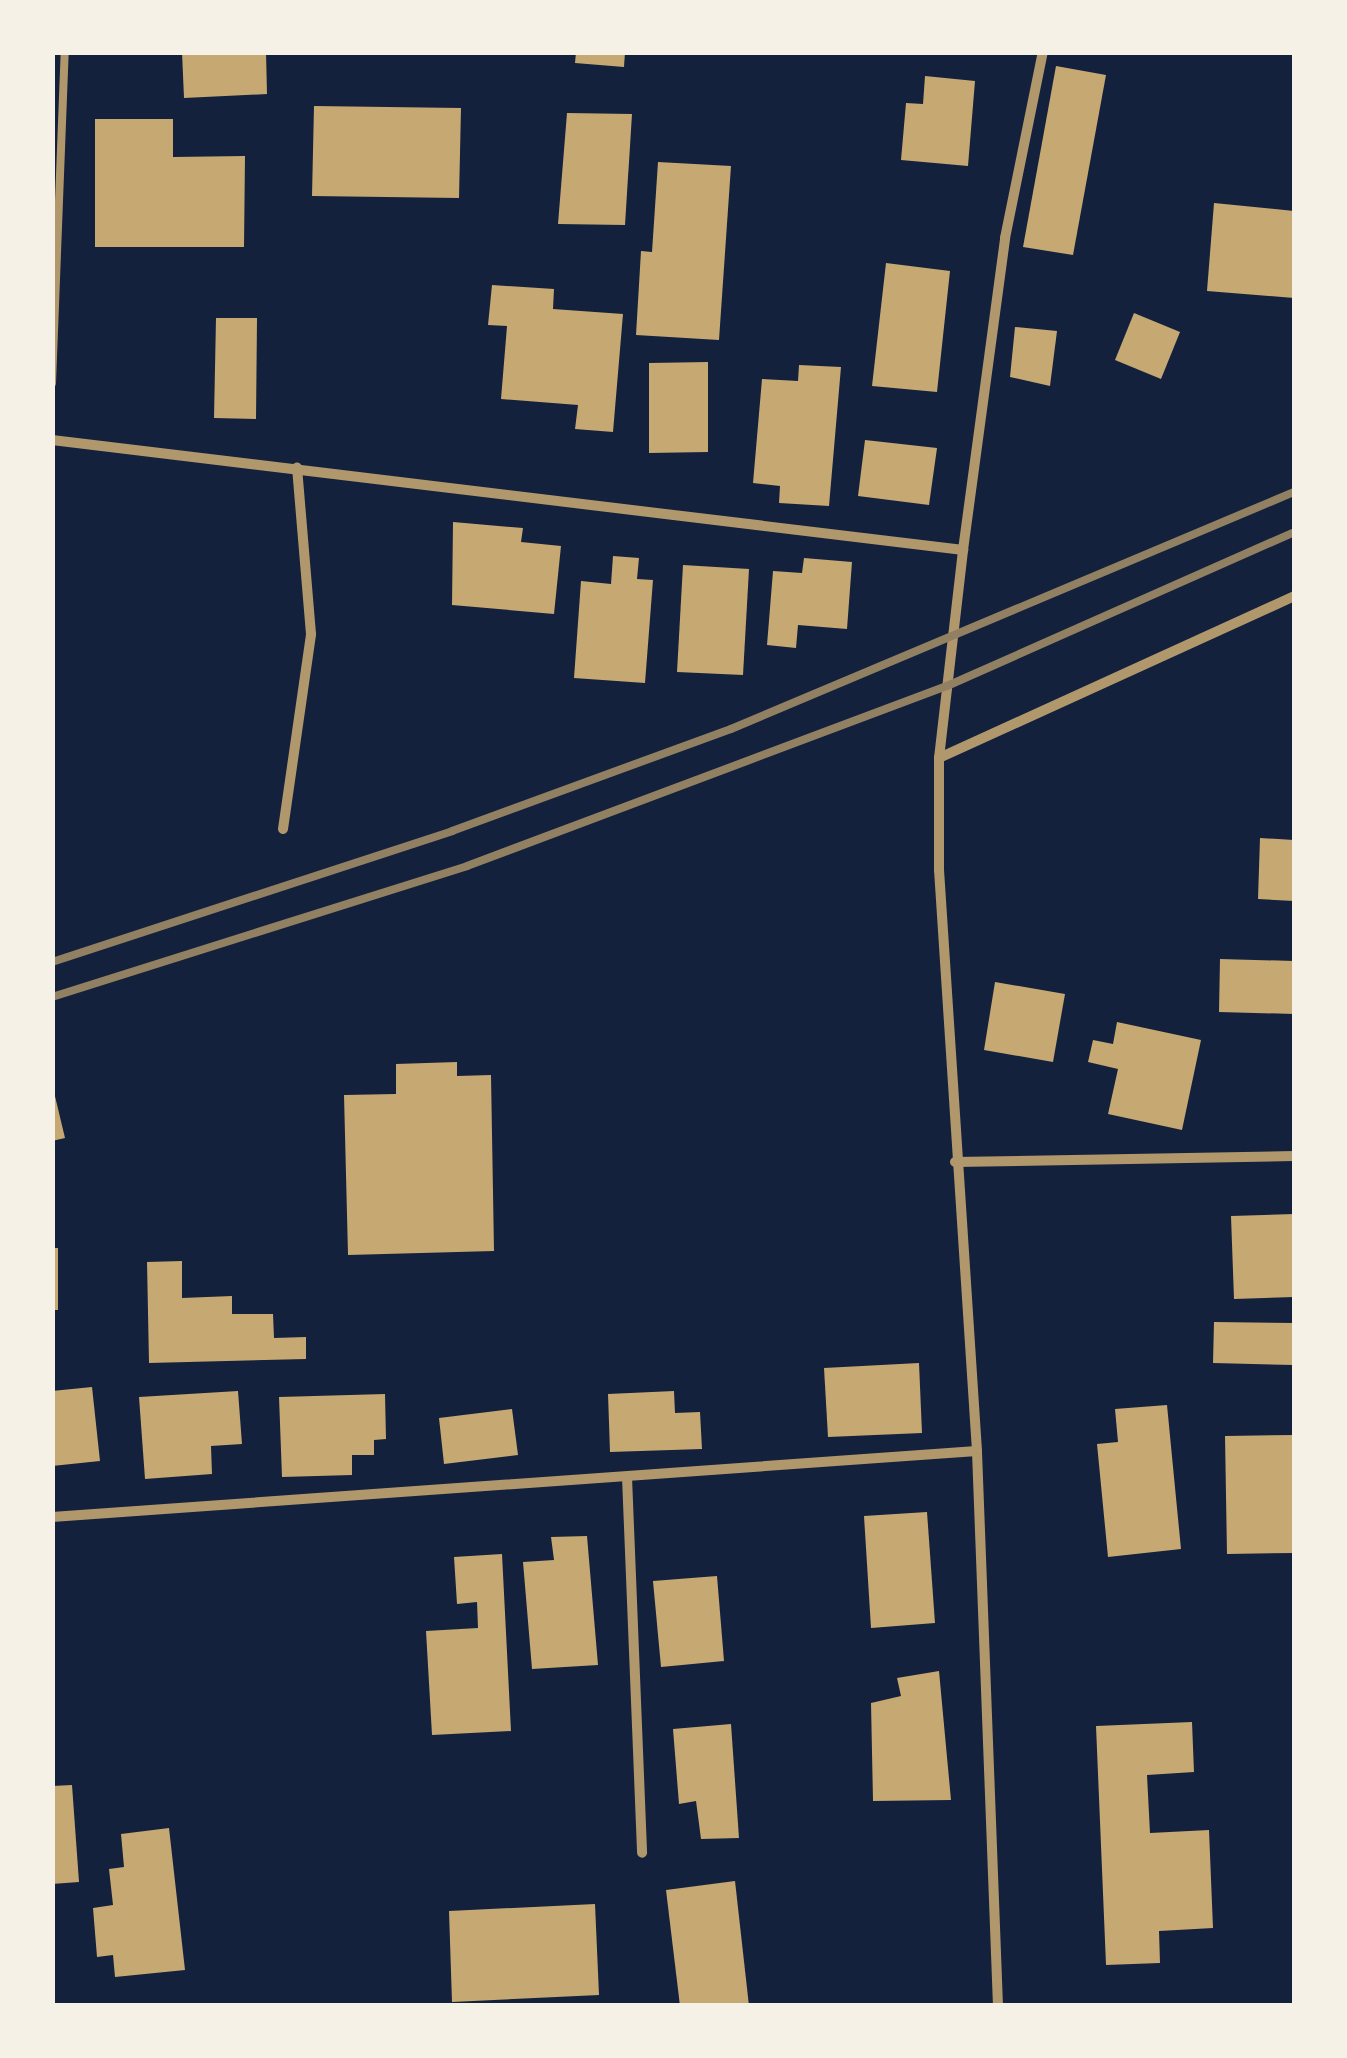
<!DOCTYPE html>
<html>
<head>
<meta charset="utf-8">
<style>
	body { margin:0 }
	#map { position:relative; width:1347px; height:2058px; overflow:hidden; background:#14213d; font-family:"Playfair Display",serif }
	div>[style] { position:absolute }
	.building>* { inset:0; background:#c6a872 }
	.service>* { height:8px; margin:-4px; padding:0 4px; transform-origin:4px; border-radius:4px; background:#b1986c }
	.minor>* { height:10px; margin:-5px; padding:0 5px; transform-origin:5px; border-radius:5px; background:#b1986c }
	.rail>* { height:8px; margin:-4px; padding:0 4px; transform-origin:4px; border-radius:4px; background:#918062 }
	span { translate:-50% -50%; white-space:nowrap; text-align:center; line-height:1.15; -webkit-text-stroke:9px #f6f1e7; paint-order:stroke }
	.frame { position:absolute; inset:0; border:55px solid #f6f1e7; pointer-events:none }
</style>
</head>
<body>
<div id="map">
	<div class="building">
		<div style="clip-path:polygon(182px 52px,266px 52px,267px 94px,184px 98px)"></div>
		<div style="clip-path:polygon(576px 52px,625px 52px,624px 67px,575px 63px)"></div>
		<div style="clip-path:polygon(1056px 66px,1106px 75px,1073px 255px,1023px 247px)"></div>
		<div style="clip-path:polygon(925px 76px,975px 81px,968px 166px,901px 160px,906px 103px,923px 104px)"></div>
		<div style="clip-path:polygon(314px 106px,461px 108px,459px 198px,312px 196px)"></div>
		<div style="clip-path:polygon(567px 113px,632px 114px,625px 225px,558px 224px)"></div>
		<div style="clip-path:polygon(95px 119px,173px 119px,173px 157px,245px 156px,244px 247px,95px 247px)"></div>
		<div style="clip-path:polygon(658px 162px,731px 166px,719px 340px,636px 335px,641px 251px,652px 252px)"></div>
		<div style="clip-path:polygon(1214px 203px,1294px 211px,1294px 298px,1207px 291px)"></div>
		<div style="clip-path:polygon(886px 263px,950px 271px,937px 392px,872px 386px)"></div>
		<div style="clip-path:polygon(492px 285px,554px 289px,553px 309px,623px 314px,613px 432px,575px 429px,578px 405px,501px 399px,507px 326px,488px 325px)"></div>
		<div style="clip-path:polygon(1134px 313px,1180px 332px,1161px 379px,1115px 360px)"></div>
		<div style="clip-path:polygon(216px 318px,257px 318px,256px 419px,214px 418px)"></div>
		<div style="clip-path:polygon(1015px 327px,1057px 331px,1050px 386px,1010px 377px)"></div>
		<div style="clip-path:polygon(708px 362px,708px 452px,649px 453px,649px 363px)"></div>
		<div style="clip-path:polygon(799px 365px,841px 367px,829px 506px,779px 503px,780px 486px,753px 483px,762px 379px,798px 381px)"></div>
		<div style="clip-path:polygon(865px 440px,937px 448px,929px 505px,858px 496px)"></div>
		<div style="clip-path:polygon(453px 522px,523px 528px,521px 542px,561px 546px,554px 614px,452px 605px)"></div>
		<div style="clip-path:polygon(613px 556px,639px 558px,637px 579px,653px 580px,645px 683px,574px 678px,581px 581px,611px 584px)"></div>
		<div style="clip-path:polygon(804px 558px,852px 562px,847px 629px,798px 625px,796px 648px,767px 645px,773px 571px,802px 573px)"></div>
		<div style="clip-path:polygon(683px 565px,749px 569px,743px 675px,677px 672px)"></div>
		<div style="clip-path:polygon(1260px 838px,1294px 840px,1294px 901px,1258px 899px)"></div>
		<div style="clip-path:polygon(1220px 959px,1294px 961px,1294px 1014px,1219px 1012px)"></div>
		<div style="clip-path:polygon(995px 982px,1065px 994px,1053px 1062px,984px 1050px)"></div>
		<div style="clip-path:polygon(1117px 1022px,1201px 1040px,1182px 1130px,1108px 1114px,1118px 1069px,1088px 1062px,1093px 1040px,1113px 1044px)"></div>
		<div style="clip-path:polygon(457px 1062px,457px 1076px,491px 1075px,494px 1251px,348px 1255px,344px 1095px,396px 1094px,396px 1064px)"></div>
		<div style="clip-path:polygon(54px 1092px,65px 1138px,52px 1141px,52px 1093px)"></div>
		<div style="clip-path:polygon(1294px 1214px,1294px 1297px,1234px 1299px,1231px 1216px)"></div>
		<div style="clip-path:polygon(52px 1248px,58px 1248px,58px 1310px,52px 1310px)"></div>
		<div style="clip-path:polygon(182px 1261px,182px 1298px,232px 1296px,232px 1314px,273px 1314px,274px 1338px,306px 1337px,306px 1359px,149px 1363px,147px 1262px)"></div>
		<div style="clip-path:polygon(1214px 1322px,1294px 1323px,1294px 1365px,1213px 1363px)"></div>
		<div style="clip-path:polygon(919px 1363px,922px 1433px,828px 1437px,824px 1368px)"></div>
		<div style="clip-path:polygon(92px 1387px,100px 1461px,52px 1466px,52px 1391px)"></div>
		<div style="clip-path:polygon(238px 1391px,242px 1444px,211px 1446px,212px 1474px,145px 1479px,139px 1397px)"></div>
		<div style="clip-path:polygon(674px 1391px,675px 1413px,700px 1412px,702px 1449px,610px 1452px,608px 1394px)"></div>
		<div style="clip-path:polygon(385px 1394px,386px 1439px,374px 1440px,374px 1455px,352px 1455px,352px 1475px,282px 1477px,279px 1397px)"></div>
		<div style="clip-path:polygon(1167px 1405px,1181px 1549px,1108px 1557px,1097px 1444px,1118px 1442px,1115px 1409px)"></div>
		<div style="clip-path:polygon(512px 1409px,518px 1455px,444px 1464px,439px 1418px)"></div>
		<div style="clip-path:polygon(1294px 1435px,1294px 1553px,1227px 1554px,1225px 1436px)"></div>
		<div style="clip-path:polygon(927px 1512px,935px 1623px,871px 1628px,864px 1516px)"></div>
		<div style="clip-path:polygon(587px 1536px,598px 1665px,532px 1669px,523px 1562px,554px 1560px,551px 1537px)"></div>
		<div style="clip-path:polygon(502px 1554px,511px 1731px,432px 1735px,426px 1631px,478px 1628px,477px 1602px,457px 1604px,454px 1557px)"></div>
		<div style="clip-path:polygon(717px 1576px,724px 1661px,661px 1667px,653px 1581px)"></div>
		<div style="clip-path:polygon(939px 1671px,951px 1800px,873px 1801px,871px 1703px,901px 1696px,897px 1678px)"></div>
		<div style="clip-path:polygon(1192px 1722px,1194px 1772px,1147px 1775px,1150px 1833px,1209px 1830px,1213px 1928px,1159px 1931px,1160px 1963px,1106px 1965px,1096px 1726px)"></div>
		<div style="clip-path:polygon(731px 1724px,739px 1838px,701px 1839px,696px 1801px,679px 1804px,673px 1729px)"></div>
		<div style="clip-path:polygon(72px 1785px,79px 1882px,52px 1884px,52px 1786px)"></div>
		<div style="clip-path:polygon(169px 1828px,185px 1970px,115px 1977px,113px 1955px,97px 1957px,93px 1908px,113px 1905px,109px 1869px,124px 1867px,121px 1834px)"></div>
		<div style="clip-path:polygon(735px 1881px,749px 2006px,680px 2006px,666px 1890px)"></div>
		<div style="clip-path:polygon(595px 1904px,599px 1995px,452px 2002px,449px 1911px)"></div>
	</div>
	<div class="service">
		<div style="left:52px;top:383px;width:331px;rotate:-87.8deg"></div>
	</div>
	<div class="minor">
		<div style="left:52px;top:440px;width:918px;rotate:6.88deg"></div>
		<div style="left:963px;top:550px;width:315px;rotate:-82.3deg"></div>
		<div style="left:1005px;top:238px;width:190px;rotate:-78.5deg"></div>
		<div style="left:939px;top:758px;width:209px;rotate:-83.4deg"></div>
		<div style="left:283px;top:829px;width:197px;rotate:-81.8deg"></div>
		<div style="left:311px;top:634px;width:167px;rotate:-94.8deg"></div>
		<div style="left:955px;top:1162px;width:339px;rotate:-1deg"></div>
		<div style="left:627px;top:1477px;width:376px;rotate:87.7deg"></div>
		<div style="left:52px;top:1517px;width:927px;rotate:-4.08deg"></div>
		<div style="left:998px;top:2006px;width:555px;rotate:-92.17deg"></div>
		<div style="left:977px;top:1451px;width:582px;rotate:-93.74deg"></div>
		<div style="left:939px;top:870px;width:112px;rotate:-90deg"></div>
		<div style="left:939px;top:758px;width:390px;rotate:-24.5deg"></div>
	</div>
	<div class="rail">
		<div style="left:52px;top:962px;width:421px;rotate:-18.1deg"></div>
		<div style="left:452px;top:831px;width:297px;rotate:-20.1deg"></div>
		<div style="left:731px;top:729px;width:611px;rotate:-22.83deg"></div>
		<div style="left:52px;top:997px;width:435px;rotate:-17.5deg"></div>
		<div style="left:467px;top:866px;width:513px;rotate:-20.56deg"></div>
		<div style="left:947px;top:686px;width:380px;rotate:-23.9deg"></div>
	</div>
	<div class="frame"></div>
</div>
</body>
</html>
